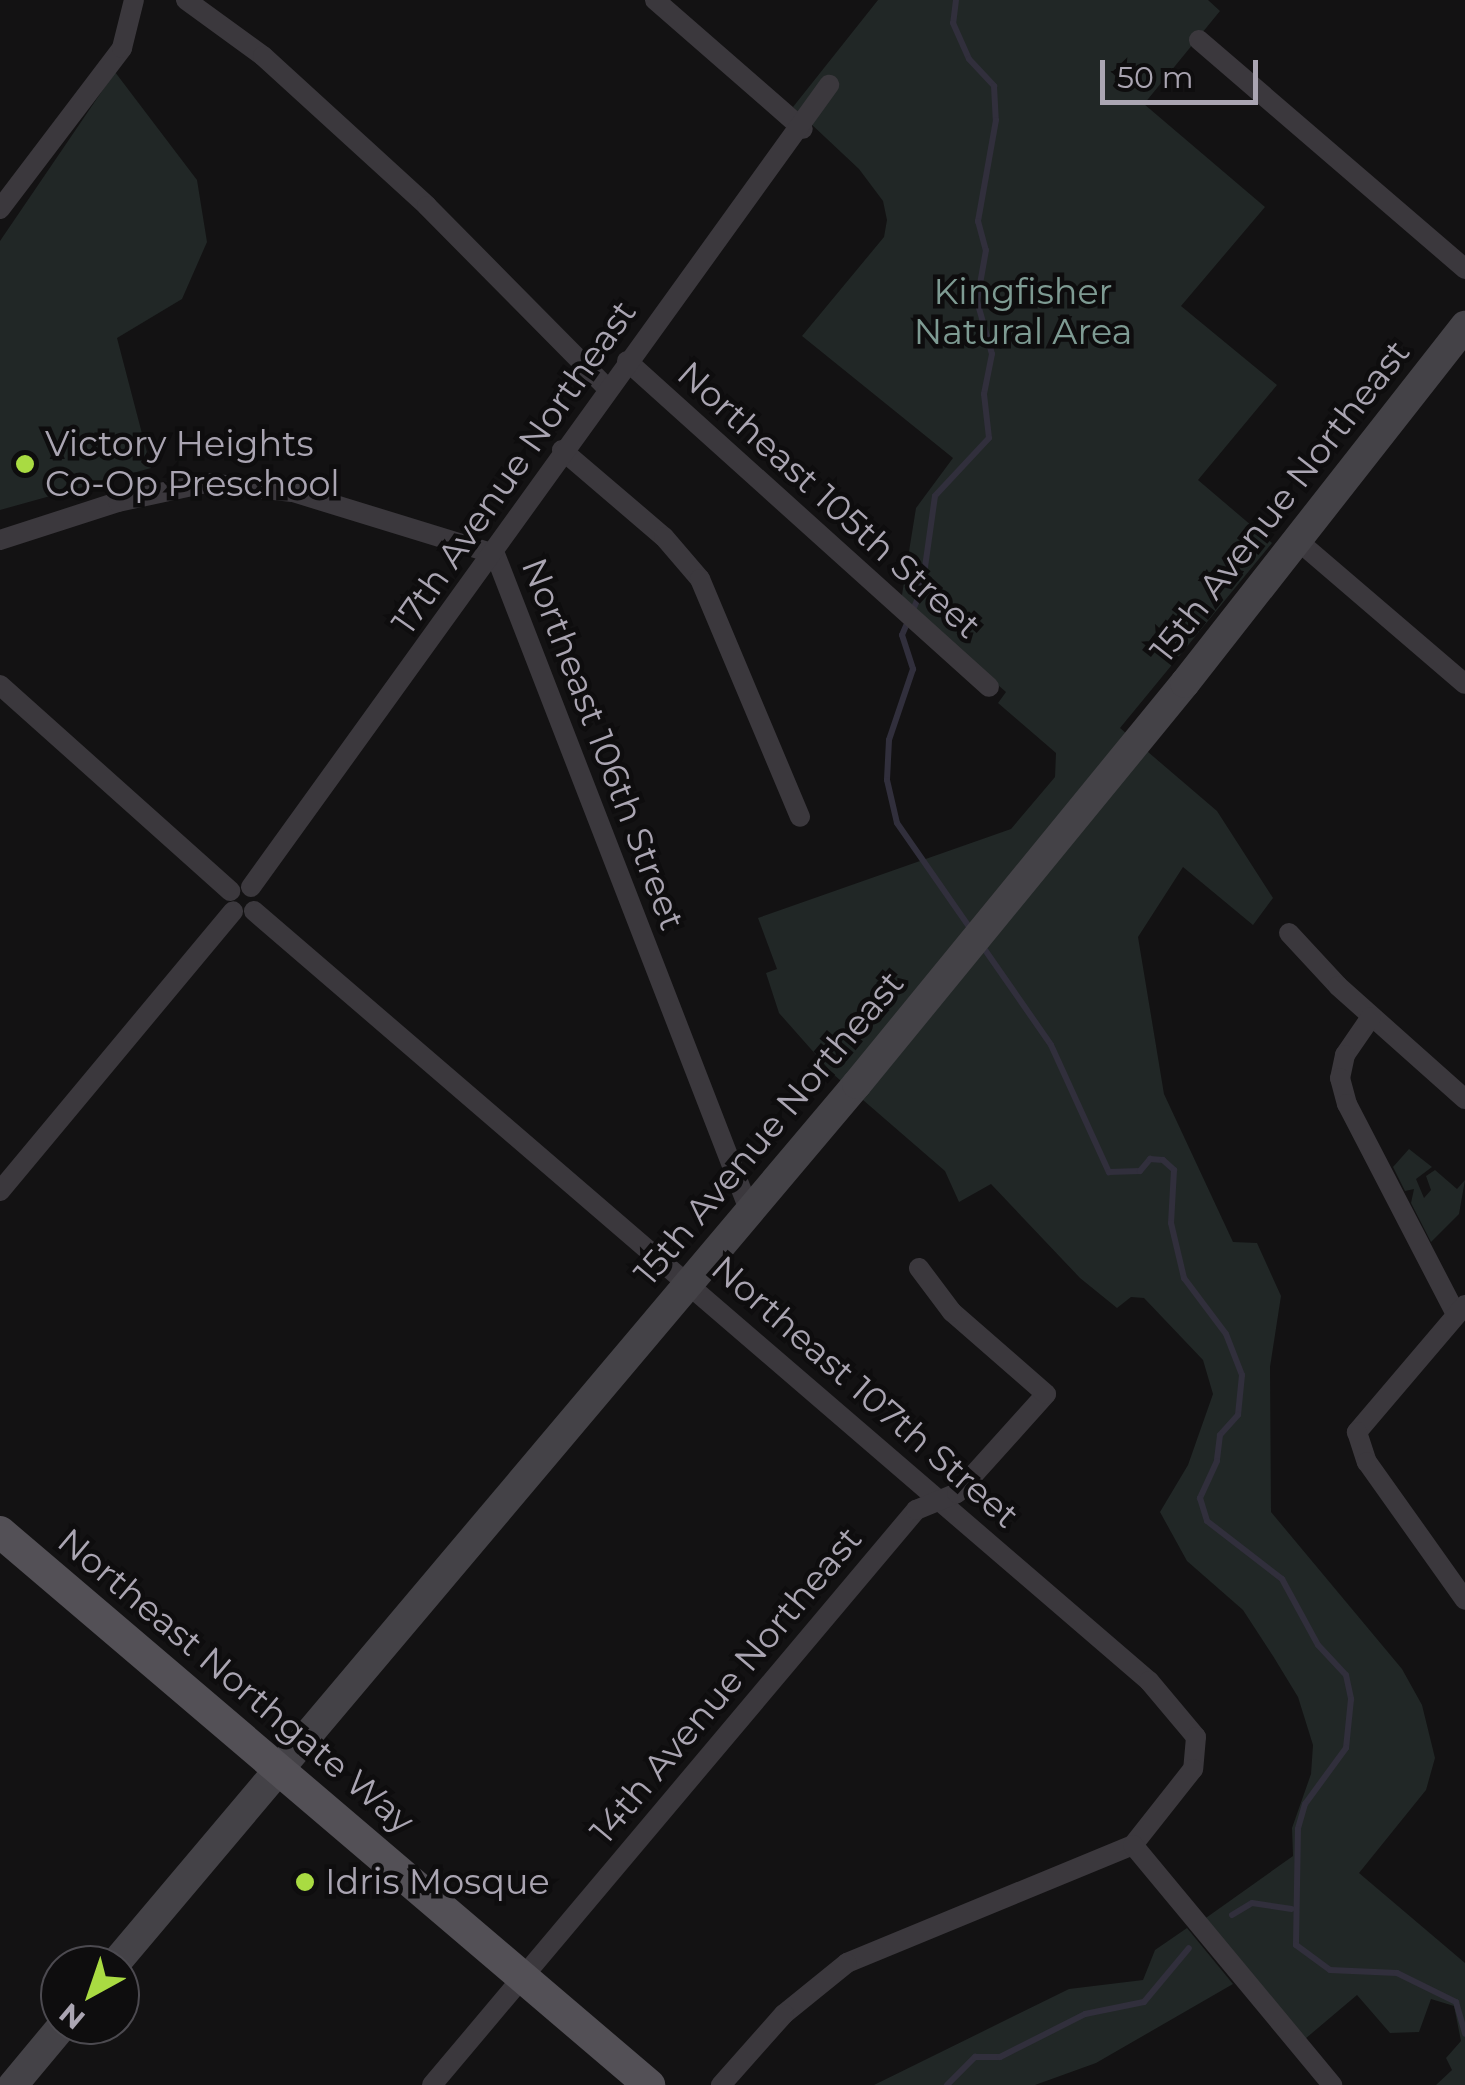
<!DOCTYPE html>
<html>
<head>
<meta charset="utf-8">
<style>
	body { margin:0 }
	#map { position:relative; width:1465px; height:2085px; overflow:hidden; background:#131213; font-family:Montserrat,sans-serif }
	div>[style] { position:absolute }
	.green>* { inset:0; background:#212726 }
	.stream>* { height:6px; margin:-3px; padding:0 3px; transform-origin:3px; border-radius:3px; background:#312f3c }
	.street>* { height:20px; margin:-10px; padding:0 10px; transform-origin:10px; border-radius:10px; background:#3b383d }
	.secondary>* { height:30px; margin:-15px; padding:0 15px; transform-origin:15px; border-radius:15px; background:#444247 }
	.primary>* { height:32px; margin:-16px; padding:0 16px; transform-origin:16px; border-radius:16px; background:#535056 }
	.dots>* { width:28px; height:28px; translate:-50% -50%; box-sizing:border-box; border:5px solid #0e0d0e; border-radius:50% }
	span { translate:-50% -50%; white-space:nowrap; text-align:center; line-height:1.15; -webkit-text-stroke:9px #0e0d0e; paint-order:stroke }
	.park-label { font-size:35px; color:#7e9b93 }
	.poi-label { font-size:35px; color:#aaa5b2 }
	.left { translate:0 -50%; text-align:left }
	.street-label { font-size:35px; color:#aaa5b2 }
	.north { position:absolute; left:40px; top:1945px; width:100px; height:100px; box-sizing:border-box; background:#0e0d0e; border:2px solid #4c4a50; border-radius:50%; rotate:220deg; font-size:28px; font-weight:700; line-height:40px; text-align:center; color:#aaa5b2 }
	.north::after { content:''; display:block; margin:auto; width:35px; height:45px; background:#a9db42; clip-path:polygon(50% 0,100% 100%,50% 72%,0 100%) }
	.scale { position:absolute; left:1100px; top:60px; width:158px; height:45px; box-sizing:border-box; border:5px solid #aaa5b2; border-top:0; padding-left:12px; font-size:30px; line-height:35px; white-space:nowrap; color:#aaa5b2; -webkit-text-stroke:8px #0e0d0e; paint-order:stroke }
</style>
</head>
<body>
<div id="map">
	<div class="green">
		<div style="clip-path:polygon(878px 0,1208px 0,1220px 11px,1144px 104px,1265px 207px,1181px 306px,1277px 385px,1198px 480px,1272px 543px,1120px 728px,1217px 811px,1273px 898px,1253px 925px,1183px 867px,1138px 937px,1164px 1094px,1233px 1242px,1257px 1243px,1281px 1296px,1270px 1367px,1271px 1512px,1402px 1669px,1422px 1705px,1435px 1758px,1426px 1790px,1359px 1873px,1465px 1963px,1465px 2085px,1436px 2085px,1452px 2070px,1446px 2058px,1461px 2041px,1454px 2006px,1431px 1999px,1419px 2032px,1390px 2033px,1357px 1995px,1305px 2039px,1203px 1920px,1293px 1856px,1292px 1828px,1311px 1774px,1313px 1745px,1298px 1697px,1273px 1656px,1243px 1610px,1187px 1561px,1160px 1512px,1188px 1465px,1213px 1394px,1203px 1360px,1144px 1298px,1131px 1297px,1117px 1308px,1080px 1278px,991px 1184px,959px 1202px,945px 1171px,833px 1074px,779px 1013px,766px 973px,777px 969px,758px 918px,1011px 829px,1055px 777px,1056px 753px,998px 703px,1006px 692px,901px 601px,916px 508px,953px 458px,802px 336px,884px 237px,887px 220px,883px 201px,859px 169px,793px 107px)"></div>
		<div style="clip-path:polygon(115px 72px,197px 180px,207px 242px,182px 299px,117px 338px,151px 468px,0 510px,0 241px)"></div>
		<div style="clip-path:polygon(1409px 1149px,1432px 1167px,1416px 1179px,1424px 1198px,1431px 1190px,1426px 1176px,1435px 1170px,1457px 1189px,1465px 1180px,1459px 1214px,1431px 1242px,1411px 1203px,1414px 1189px,1405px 1191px,1393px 1167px)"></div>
		<div style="clip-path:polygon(1187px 1928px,1233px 1984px,1096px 2063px,1035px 2085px,874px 2085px,1069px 1989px,1143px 1980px,1155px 1950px)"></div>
	</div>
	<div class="stream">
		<div style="left:956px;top:0;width:23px;rotate:97deg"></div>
		<div style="left:953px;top:23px;width:39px;rotate:66deg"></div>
		<div style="left:969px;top:59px;width:37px;rotate:47deg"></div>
		<div style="left:994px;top:86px;width:34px;rotate:87deg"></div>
		<div style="left:996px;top:120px;width:103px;rotate:100.1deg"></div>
		<div style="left:978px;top:221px;width:30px;rotate:75deg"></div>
		<div style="left:986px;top:250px;width:52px;rotate:100deg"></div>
		<div style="left:977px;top:301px;width:55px;rotate:74.2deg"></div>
		<div style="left:992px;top:354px;width:41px;rotate:101.3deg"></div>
		<div style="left:984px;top:394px;width:44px;rotate:83.5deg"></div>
		<div style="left:989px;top:438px;width:79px;rotate:133deg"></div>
		<div style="left:935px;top:496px;width:94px;rotate:98deg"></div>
		<div style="left:922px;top:589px;width:50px;rotate:113.5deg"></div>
		<div style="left:902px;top:635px;width:36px;rotate:72deg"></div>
		<div style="left:913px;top:669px;width:75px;rotate:108.7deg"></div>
		<div style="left:889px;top:740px;width:40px;rotate:92.9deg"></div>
		<div style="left:887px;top:780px;width:44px;rotate:76.9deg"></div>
		<div style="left:897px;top:823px;width:128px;rotate:55.2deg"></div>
		<div style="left:983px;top:947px;width:119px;rotate:55.2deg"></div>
		<div style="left:1051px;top:1045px;width:140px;rotate:65.5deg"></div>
		<div style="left:1109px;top:1172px;width:31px;rotate:-2deg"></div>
		<div style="left:1140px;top:1171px;width:16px;rotate:-50deg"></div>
		<div style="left:1150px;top:1159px;width:13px;rotate:4deg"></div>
		<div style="left:1163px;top:1160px;width:15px;rotate:42deg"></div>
		<div style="left:1174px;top:1170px;width:53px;rotate:93.2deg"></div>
		<div style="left:1171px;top:1223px;width:57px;rotate:76.7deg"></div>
		<div style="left:1184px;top:1278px;width:70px;rotate:53.1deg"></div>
		<div style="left:1226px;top:1334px;width:44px;rotate:68.7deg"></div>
		<div style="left:1242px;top:1375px;width:40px;rotate:95.7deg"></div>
		<div style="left:1238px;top:1415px;width:27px;rotate:132deg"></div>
		<div style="left:1220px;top:1435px;width:26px;rotate:97deg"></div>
		<div style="left:1217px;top:1461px;width:41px;rotate:114.7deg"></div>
		<div style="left:1200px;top:1498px;width:24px;rotate:73deg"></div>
		<div style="left:1207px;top:1521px;width:95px;rotate:37.7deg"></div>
		<div style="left:1282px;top:1579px;width:75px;rotate:61.4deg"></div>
		<div style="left:1318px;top:1645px;width:41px;rotate:47deg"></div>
		<div style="left:1346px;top:1675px;width:25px;rotate:78deg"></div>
		<div style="left:1351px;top:1699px;width:49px;rotate:95.8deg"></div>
		<div style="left:1346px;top:1748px;width:69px;rotate:126.2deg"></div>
		<div style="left:1305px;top:1804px;width:26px;rotate:106deg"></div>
		<div style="left:1298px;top:1829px;width:116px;rotate:91deg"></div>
		<div style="left:1296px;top:1945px;width:42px;rotate:36.3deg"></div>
		<div style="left:1330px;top:1970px;width:67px;rotate:2.6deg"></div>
		<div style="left:1397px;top:1973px;width:66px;rotate:26.2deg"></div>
		<div style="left:1456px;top:2002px;width:33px;rotate:74deg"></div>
		<div style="left:1232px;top:1915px;width:23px;rotate:-31deg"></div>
		<div style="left:1252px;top:1903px;width:40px;rotate:8.5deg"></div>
		<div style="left:947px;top:2085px;width:40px;rotate:-45deg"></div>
		<div style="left:975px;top:2057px;width:25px"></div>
		<div style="left:1000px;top:2057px;width:95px;rotate:-26.8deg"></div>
		<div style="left:1085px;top:2014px;width:60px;rotate:-11.5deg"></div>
		<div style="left:1144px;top:2002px;width:70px;rotate:-50.2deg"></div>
	</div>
	<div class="street">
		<div style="left:186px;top:0;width:95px;rotate:36deg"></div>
		<div style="left:263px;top:56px;width:222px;rotate:42.4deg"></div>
		<div style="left:427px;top:206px;width:256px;rotate:45.3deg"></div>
		<div style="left:655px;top:0;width:196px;rotate:41.1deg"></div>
		<div style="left:1199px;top:40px;width:351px;rotate:40.7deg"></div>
		<div style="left:0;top:209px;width:202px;rotate:-52.8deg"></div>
		<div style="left:122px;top:48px;width:49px;rotate:-76deg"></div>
		<div style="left:627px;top:361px;width:487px;rotate:42deg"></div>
		<div style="left:562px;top:450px;width:134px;rotate:40.5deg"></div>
		<div style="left:664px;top:537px;width:55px;rotate:49.4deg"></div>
		<div style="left:700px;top:579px;width:258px;rotate:67.2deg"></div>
		<div style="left:0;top:540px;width:124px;rotate:-17.9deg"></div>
		<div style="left:118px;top:502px;width:90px;rotate:-12.2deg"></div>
		<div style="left:206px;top:483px;width:87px;rotate:5.9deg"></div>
		<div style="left:293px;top:492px;width:211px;rotate:17.1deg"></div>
		<div style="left:495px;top:554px;width:706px;rotate:68.82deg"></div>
		<div style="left:1297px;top:540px;width:221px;rotate:40.6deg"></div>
		<div style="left:0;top:685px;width:309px;rotate:41.8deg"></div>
		<div style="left:251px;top:887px;width:989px;rotate:-54.22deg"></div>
		<div style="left:254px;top:911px;width:1181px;rotate:40.71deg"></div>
		<div style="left:1149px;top:1681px;width:73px;rotate:50deg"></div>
		<div style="left:1196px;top:1737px;width:32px;rotate:95deg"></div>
		<div style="left:1193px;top:1769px;width:97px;rotate:128.3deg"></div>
		<div style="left:1133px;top:1845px;width:309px;rotate:157.6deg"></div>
		<div style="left:847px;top:1963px;width:81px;rotate:141deg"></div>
		<div style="left:784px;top:2014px;width:95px;rotate:131.6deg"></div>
		<div style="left:1289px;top:933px;width:72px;rotate:47.2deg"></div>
		<div style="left:1338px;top:986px;width:170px;rotate:41.7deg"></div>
		<div style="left:1371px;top:1017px;width:46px;rotate:124.4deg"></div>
		<div style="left:1345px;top:1055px;width:24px;rotate:102deg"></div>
		<div style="left:1340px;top:1078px;width:27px;rotate:75deg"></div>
		<div style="left:1347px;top:1104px;width:237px;rotate:62.6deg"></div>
		<div style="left:0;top:1191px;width:364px;rotate:-50.2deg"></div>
		<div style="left:1465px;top:1305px;width:167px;rotate:130.4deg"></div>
		<div style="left:1357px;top:1432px;width:32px;rotate:72deg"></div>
		<div style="left:1367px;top:1462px;width:169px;rotate:54.6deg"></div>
		<div style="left:1133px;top:1845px;width:312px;rotate:50.3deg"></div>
		<div style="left:432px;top:2085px;width:752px;rotate:-49.91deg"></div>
		<div style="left:916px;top:1510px;width:44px;rotate:-22.5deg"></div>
		<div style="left:957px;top:1493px;width:133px;rotate:-48deg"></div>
		<div style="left:1046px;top:1394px;width:125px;rotate:-138.9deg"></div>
		<div style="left:952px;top:1312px;width:55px;rotate:-126.9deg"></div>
	</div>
	<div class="secondary">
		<div style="left:114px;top:1965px;width:1152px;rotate:-49.86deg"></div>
		<div style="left:857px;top:1084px;width:518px;rotate:-50.72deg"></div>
		<div style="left:1185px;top:683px;width:454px;rotate:-51.9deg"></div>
		<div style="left:13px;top:2085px;width:78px;rotate:-50.2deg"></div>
	</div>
	<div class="primary">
		<div style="left:0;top:1532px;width:853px;rotate:40.43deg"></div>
	</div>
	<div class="dots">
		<div style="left:25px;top:464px;background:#a9db42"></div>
		<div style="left:305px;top:1882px;background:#a9db42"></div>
	</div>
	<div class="park-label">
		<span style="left:1023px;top:312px">Kingfisher<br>Natural Area</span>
	</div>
	<div class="poi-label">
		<span class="left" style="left:45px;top:464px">Victory Heights<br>Co-Op Preschool</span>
		<span class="left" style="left:325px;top:1882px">Idris Mosque</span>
	</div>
	<div class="street-label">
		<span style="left:514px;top:467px;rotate:-55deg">17th Avenue Northeast</span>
		<span style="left:829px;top:500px;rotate:42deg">Northeast 105th Street</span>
		<span style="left:1280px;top:501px;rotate:-52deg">15th Avenue Northeast</span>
		<span style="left:603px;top:744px;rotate:69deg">Northeast 106th Street</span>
		<span style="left:769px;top:1128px;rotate:-50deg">15th Avenue Northeast</span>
		<span style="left:865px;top:1392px;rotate:41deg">Northeast 107th Street</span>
		<span style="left:236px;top:1681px;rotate:40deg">Northeast Northgate Way</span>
		<span style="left:726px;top:1685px;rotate:-50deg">14th Avenue Northeast</span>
	</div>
	<div class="north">N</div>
	<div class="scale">50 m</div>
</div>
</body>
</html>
